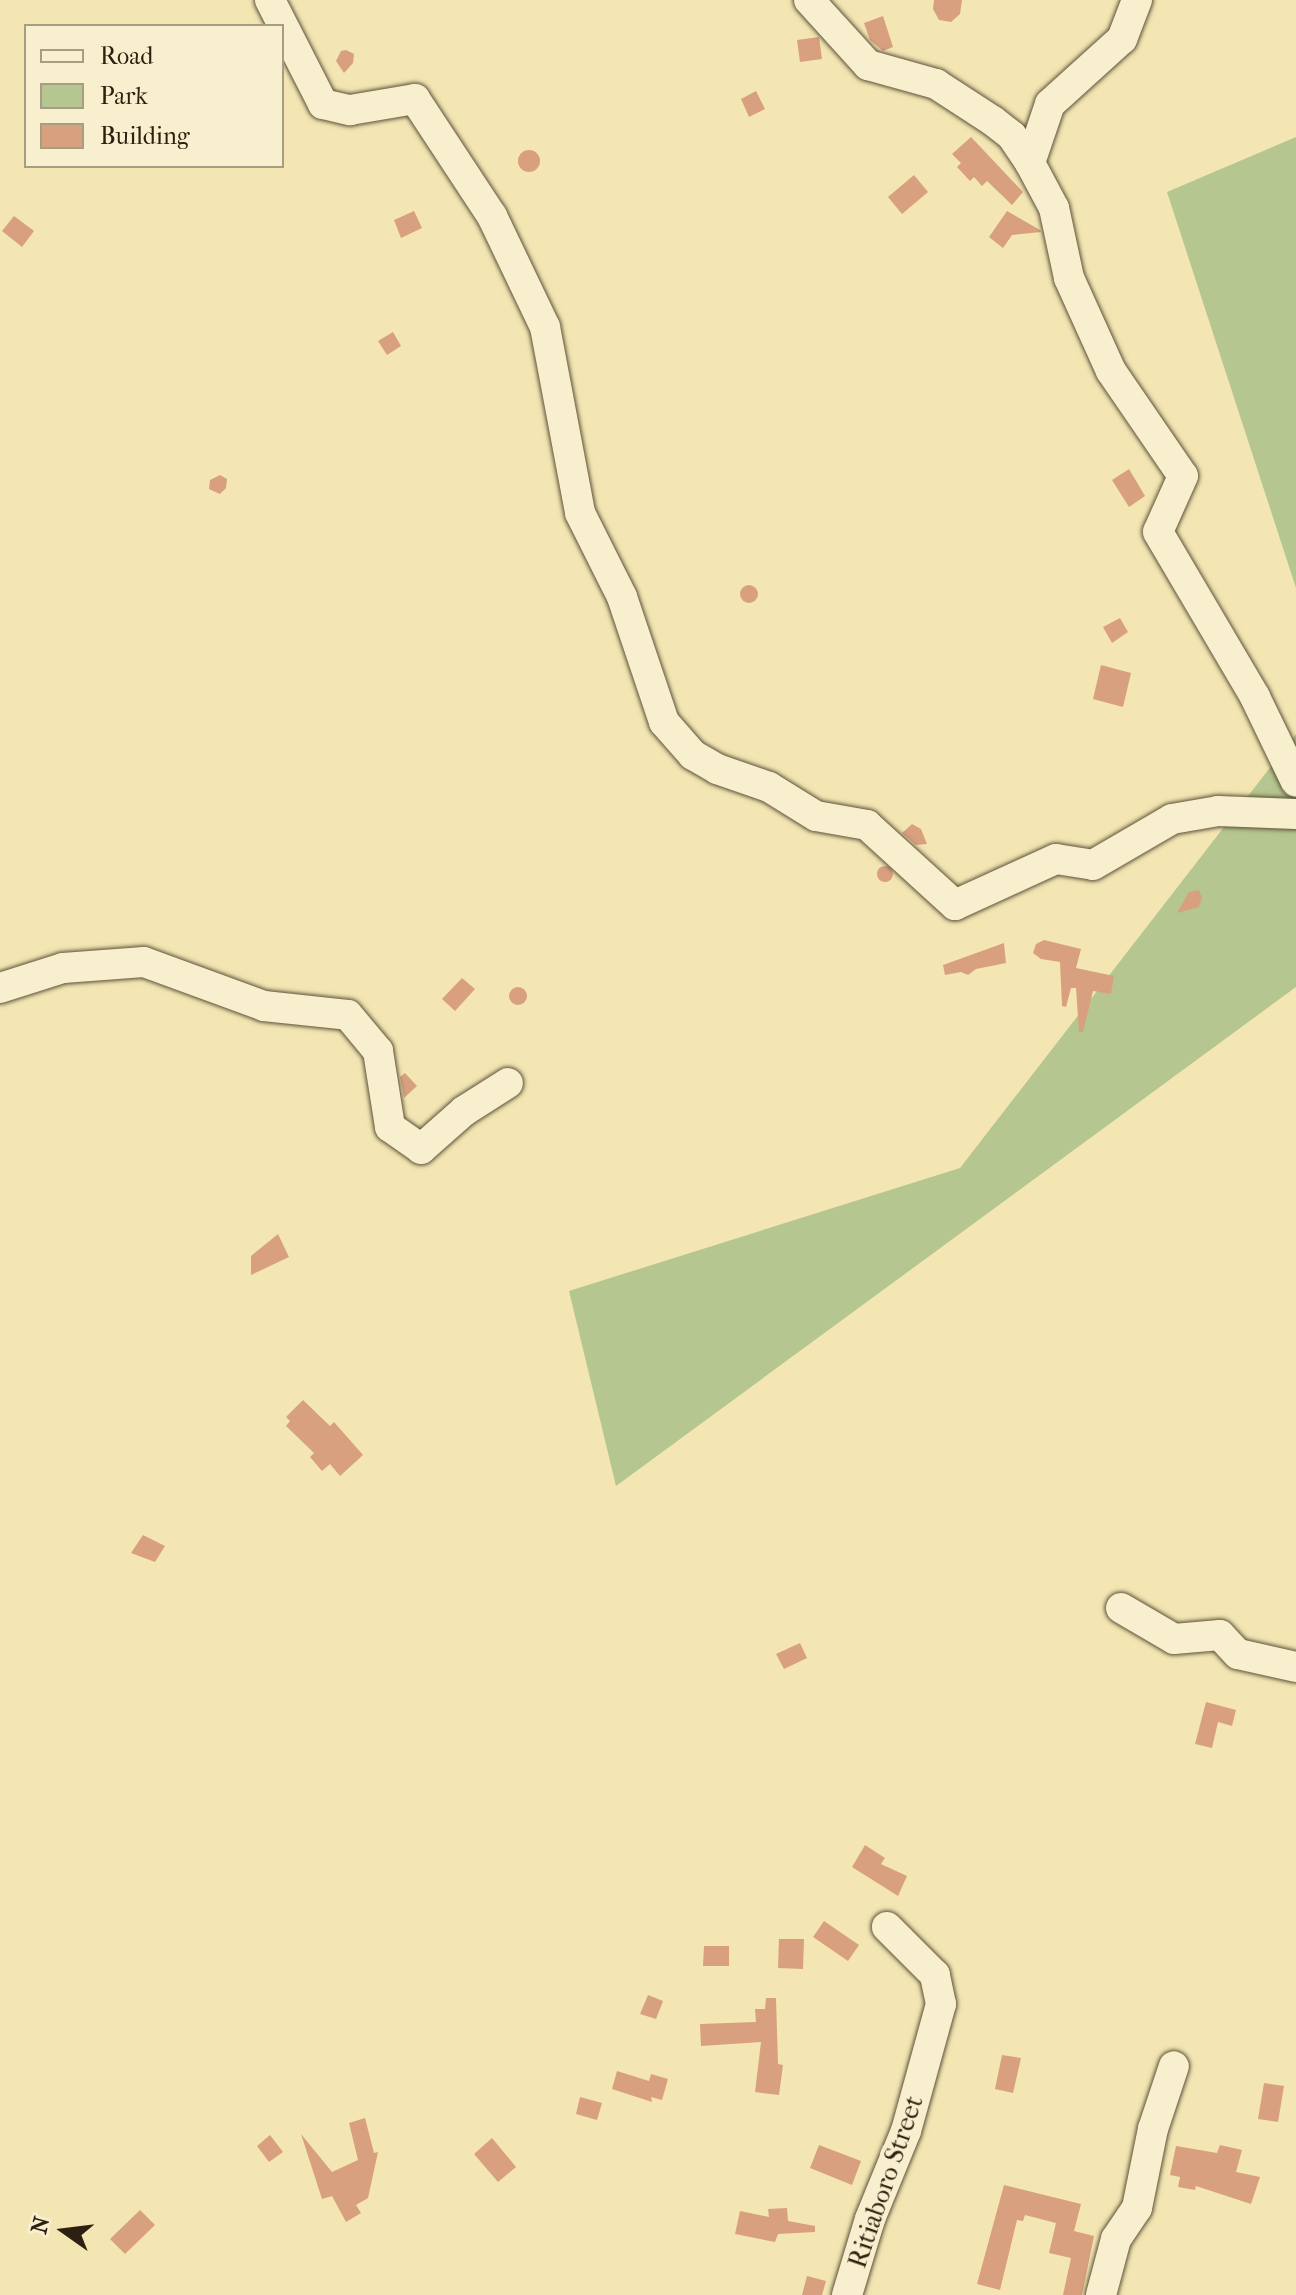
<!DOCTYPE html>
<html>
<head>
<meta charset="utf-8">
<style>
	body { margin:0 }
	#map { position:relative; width:1296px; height:2295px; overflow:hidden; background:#f3e6b3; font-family:"IM FELL French Canon",serif }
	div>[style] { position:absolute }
	.green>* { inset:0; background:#b6c690 }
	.building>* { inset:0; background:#d8a07f }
	.round { border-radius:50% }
	.roads { filter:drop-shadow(0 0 2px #5e523a) drop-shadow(0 0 2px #5e523a) }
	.minor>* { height:30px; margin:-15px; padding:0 15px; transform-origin:15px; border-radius:15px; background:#f7efce }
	span { translate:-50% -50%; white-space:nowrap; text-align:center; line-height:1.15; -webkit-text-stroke:8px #f7efce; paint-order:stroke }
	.street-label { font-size:26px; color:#2c2111 }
	.legend { position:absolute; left:24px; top:24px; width:260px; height:144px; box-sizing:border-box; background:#f7efce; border:2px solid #a69d82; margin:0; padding:10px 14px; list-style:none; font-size:24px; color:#2c2111 }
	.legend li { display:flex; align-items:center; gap:16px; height:40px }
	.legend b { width:40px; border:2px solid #a69d82 }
	.north { position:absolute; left:24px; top:2191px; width:80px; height:80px; -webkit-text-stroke:6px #f7efce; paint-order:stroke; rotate:284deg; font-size:22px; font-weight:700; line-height:32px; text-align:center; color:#2c2111 }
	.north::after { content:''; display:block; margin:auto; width:28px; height:36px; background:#2c2111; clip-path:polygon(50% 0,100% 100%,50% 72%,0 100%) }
</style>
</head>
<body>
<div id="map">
	<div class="green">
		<div style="clip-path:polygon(1296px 137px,1296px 588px,1167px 192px)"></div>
		<div style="clip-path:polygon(1296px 734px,1296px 987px,616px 1486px,569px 1291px,960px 1168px)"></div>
	</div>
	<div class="building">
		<div style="clip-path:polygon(934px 0,962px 0,960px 14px,951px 22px,939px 20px,933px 9px)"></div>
		<div style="clip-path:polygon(883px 16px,893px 47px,883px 51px,870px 40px,864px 23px)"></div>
		<div style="clip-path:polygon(819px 37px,822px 59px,800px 62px,797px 40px)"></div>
		<div style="clip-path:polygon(346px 50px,354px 54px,353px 63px,344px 73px,336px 61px,341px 51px)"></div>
		<div style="clip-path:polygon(756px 91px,765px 109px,749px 117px,741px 99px)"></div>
		<div style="clip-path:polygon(971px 137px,1023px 192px,1012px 205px,987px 181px,982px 186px,974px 177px,970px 181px,957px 167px,961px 163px,952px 154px)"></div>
		<div class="round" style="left:518px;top:150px;width:22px;height:22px"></div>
		<div style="clip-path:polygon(914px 175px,928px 192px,902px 214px,888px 197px)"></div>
		<div style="clip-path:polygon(414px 211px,422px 228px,401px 238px,394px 220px)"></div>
		<div style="clip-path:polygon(1007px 211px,1040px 230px,1041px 232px,1012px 235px,1003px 248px,989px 237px)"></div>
		<div style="clip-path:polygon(14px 216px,34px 231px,22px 247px,2px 231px)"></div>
		<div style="clip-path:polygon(393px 332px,401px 346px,387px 355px,378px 341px)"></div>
		<div style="clip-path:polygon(1129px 469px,1145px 496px,1129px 507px,1112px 480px)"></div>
		<div style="clip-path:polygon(220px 475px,227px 479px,226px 488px,220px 494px,209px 489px,210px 480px)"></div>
		<div class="round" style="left:740px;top:585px;width:18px;height:18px"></div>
		<div style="clip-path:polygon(1120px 618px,1128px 632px,1112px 643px,1103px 627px)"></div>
		<div style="clip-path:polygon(1101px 665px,1131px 673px,1123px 707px,1093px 699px)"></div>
		<div style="clip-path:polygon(912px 824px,921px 829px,927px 844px,916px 845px,902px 833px)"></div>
		<div class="round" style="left:877px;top:866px;width:16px;height:16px"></div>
		<div style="clip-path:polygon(1199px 890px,1202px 898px,1199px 907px,1177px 913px,1189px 892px)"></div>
		<div style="clip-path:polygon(1044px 940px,1081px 949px,1076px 968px,1114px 976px,1111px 994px,1093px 991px,1083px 1032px,1079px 1032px,1076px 988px,1071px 988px,1066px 1007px,1062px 1006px,1060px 962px,1041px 959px,1033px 953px,1036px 944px)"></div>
		<div style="clip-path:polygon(1004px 943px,1006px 963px,976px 969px,968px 975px,961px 972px,945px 975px,943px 965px)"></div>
		<div style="clip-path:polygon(462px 978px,475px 989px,455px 1011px,442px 999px)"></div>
		<div class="round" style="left:509px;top:987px;width:18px;height:18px"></div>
		<div style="clip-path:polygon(405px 1073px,417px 1086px,404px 1098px,400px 1077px)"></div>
		<div style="clip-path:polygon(278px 1234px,289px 1257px,251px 1275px,251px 1256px)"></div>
		<div style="clip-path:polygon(303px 1400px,330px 1426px,334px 1422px,363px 1455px,340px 1476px,330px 1464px,322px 1471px,310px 1457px,314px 1453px,286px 1426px,290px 1421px,286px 1417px)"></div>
		<div style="clip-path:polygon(143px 1535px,165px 1546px,155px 1562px,131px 1553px)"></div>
		<div style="clip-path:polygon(800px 1643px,807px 1658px,784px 1669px,776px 1654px)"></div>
		<div style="clip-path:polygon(1206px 1702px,1236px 1710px,1232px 1726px,1218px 1722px,1212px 1748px,1195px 1744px)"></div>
		<div style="clip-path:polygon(865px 1845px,885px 1858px,881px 1864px,907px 1876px,898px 1896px,852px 1867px)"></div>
		<div style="clip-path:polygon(824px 1921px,859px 1945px,848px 1961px,813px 1937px)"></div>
		<div style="clip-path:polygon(779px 1939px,804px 1939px,803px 1969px,778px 1968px)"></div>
		<div style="clip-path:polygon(704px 1946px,729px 1946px,729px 1966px,703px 1966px)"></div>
		<div style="clip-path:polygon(648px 1995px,663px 2001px,656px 2019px,640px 2014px)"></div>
		<div style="clip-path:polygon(766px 1998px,776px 1998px,778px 2064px,783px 2065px,779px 2095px,755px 2092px,761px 2042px,701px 2046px,700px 2024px,756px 2022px,755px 2009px,765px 2009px)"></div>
		<div style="clip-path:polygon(1002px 2055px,1021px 2058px,1013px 2093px,995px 2089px)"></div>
		<div style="clip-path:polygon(617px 2071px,649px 2081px,651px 2074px,668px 2079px,662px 2100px,651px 2097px,652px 2102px,612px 2089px)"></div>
		<div style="clip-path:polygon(1264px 2083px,1284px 2086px,1278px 2122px,1258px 2119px)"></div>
		<div style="clip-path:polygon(580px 2097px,602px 2103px,597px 2120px,576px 2114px)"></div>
		<div style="clip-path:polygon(365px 2118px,374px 2153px,378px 2152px,368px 2198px,356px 2205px,361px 2213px,346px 2222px,332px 2196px,322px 2199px,301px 2134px,332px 2172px,358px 2160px,349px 2123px)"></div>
		<div style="clip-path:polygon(270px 2135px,283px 2152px,269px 2162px,257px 2146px)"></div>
		<div style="clip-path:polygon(492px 2138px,516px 2167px,498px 2182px,474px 2154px)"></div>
		<div style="clip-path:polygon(819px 2145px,861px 2161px,852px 2185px,810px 2168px)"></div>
		<div style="clip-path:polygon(1220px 2145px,1242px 2150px,1236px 2172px,1260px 2177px,1251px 2204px,1196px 2186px,1195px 2190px,1178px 2187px,1180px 2177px,1170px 2175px,1176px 2146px,1217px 2153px)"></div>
		<div style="clip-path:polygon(1004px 2185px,1081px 2204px,1074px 2231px,1094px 2236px,1082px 2295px,1063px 2295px,1071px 2258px,1049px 2253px,1056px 2223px,1025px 2215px,1023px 2221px,1017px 2220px,1000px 2290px,977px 2284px)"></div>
		<div style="clip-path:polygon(787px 2208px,788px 2221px,815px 2226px,815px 2232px,778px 2234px,775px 2242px,735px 2234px,740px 2211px,769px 2217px,768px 2209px)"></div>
		<div style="clip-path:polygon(140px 2210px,155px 2225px,125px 2254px,110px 2239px)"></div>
		<div style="clip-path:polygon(807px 2276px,826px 2281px,822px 2295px,802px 2295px)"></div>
	</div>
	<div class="roads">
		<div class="minor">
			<div style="left:270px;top:0;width:117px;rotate:63deg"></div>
			<div style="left:323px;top:104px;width:28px;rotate:13deg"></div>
			<div style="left:350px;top:110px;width:66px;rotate:-9.6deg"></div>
			<div style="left:415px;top:99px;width:140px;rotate:56.7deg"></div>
			<div style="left:492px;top:216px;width:123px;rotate:64.5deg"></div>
			<div style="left:545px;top:327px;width:189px;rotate:79.3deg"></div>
			<div style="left:580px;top:513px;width:94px;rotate:63.4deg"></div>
			<div style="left:622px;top:597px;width:132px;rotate:71.4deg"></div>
			<div style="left:664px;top:722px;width:44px;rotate:48.7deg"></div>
			<div style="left:693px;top:755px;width:28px;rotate:30deg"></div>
			<div style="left:717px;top:769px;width:55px;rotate:19.1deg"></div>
			<div style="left:769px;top:787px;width:55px;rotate:31.7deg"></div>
			<div style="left:816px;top:816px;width:52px;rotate:10deg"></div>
			<div style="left:867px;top:825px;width:119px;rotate:42.3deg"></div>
			<div style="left:955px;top:905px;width:111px;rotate:-24.5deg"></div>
			<div style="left:1056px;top:859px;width:37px;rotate:9deg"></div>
			<div style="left:1093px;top:865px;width:91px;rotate:-30.2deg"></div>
			<div style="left:1172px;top:819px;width:47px;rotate:-9.9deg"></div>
			<div style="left:1218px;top:811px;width:78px;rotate:2.2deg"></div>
			<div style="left:809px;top:0;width:88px;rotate:47.8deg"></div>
			<div style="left:868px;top:65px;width:71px;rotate:15.6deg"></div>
			<div style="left:936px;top:84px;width:68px;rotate:33deg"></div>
			<div style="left:993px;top:121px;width:24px;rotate:38deg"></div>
			<div style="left:1012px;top:136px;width:32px;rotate:56deg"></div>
			<div style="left:1030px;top:163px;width:51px;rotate:61.9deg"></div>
			<div style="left:1054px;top:208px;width:72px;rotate:77.9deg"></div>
			<div style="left:1069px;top:278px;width:102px;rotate:65.7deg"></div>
			<div style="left:1111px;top:371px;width:127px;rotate:55.6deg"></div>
			<div style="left:1183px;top:476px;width:61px;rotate:114.1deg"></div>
			<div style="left:1158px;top:532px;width:191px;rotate:59.5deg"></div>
			<div style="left:1255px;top:697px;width:94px;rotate:64.2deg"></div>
			<div style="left:1030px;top:163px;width:62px;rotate:-71.3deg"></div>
			<div style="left:1050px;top:104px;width:97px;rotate:-42.1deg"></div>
			<div style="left:1122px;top:39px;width:42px;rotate:-69deg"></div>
			<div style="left:0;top:988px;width:66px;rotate:-17.6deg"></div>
			<div style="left:63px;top:968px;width:81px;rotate:-4.2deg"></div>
			<div style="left:144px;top:962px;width:128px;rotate:20.1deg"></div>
			<div style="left:264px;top:1006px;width:84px;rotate:6.1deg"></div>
			<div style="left:348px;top:1015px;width:47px;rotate:50.2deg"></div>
			<div style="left:378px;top:1051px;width:77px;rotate:81deg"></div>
			<div style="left:390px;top:1127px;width:38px;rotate:35deg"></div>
			<div style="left:421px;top:1149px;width:57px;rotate:-41.5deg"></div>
			<div style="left:464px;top:1111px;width:52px;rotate:-32.5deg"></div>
			<div style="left:1121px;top:1608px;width:61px;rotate:30.3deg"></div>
			<div style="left:1174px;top:1639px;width:46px;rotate:-5deg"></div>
			<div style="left:1220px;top:1635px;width:26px;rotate:47deg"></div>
			<div style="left:1238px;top:1654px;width:59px;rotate:12.6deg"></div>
			<div style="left:847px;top:2295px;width:79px;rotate:-73.2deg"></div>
			<div style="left:870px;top:2219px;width:95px;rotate:-67.8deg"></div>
			<div style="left:906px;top:2131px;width:132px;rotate:-74.6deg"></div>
			<div style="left:941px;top:2004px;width:30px;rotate:-102deg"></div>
			<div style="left:935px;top:1975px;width:68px;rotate:-135deg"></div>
			<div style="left:1101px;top:2295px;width:58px;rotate:-75deg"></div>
			<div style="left:1116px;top:2239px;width:37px;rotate:-56deg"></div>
			<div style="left:1137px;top:2208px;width:81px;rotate:-78.6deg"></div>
			<div style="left:1153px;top:2129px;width:66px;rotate:-71.6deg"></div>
		</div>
	</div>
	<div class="street-label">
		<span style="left:886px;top:2182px;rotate:-71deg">Ritiaboro Street</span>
	</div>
	<ul class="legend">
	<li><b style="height:10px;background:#f7efce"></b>Road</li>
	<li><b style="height:22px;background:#b6c690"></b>Park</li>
	<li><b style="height:22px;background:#d8a07f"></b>Building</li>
	</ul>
	<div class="north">N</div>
</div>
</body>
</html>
